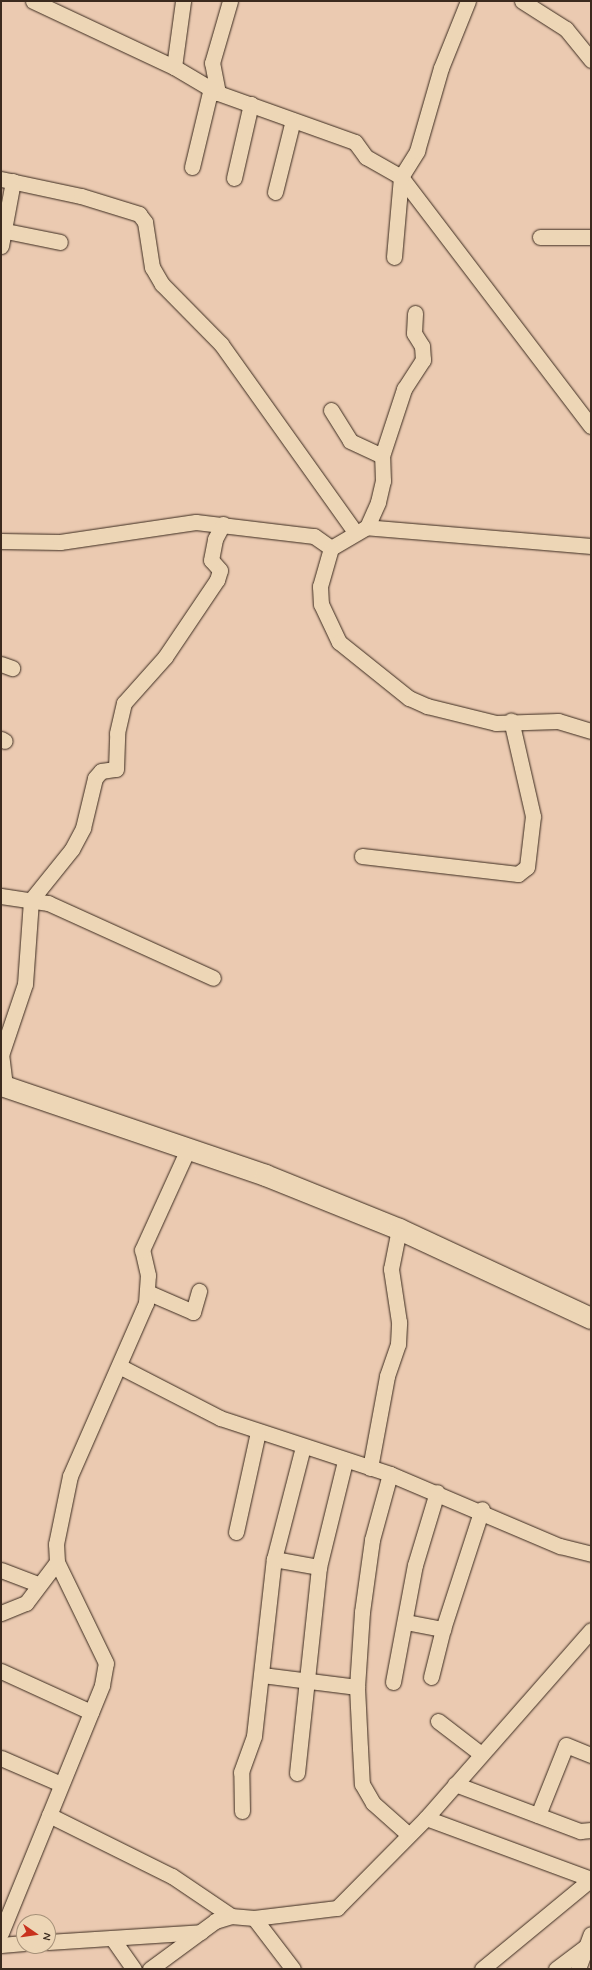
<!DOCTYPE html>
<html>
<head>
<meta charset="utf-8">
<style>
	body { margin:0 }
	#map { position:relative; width:592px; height:1970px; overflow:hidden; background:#ebcab1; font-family:Mynerve,sans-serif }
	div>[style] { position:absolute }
	.roads { filter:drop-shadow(0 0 1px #3b2a1e) drop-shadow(0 0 1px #3b2a1e) }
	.street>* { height:15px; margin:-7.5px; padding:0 7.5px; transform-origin:7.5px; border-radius:7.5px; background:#edd6b6 }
	.secondary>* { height:21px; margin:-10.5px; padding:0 10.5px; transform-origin:10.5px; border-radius:10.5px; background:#edd6b6 }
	span { translate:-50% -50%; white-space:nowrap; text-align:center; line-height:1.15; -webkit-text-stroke:3px #edd6b6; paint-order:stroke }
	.frame { position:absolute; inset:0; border:2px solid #3b2a1e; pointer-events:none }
	.north { position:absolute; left:16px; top:1914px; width:40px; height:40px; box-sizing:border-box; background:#edd6b6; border:1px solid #a69179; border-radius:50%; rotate:103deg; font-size:11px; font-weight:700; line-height:16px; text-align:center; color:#3b2a1e }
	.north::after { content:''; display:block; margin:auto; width:14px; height:18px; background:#c8321e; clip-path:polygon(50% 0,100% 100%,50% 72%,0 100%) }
</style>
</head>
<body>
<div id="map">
	<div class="roads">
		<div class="street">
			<div style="left:33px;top:1px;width:156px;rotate:25.1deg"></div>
			<div style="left:174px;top:67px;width:51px;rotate:30.6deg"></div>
			<div style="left:218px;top:93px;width:145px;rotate:19.7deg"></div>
			<div style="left:355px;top:142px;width:19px;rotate:54deg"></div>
			<div style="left:366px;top:157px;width:40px;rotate:29.7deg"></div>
			<div style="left:401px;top:177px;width:313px;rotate:52.7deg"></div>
			<div style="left:522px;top:1px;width:52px;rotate:32.5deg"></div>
			<div style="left:566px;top:29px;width:40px;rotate:51deg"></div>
			<div style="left:174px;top:67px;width:67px;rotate:-82.2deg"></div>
			<div style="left:218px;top:93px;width:31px;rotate:-101deg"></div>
			<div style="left:212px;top:63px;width:65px;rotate:-73.8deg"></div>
			<div style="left:192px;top:167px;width:81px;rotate:-76.5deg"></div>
			<div style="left:234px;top:178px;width:76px;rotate:-77.1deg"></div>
			<div style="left:1px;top:179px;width:82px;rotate:12deg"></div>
			<div style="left:81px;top:196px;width:61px;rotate:17.2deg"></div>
			<div style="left:139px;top:214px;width:10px;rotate:53deg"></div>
			<div style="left:145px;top:222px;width:46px;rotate:81.2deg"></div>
			<div style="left:152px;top:267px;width:20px;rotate:60deg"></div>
			<div style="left:162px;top:284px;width:84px;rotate:45.5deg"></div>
			<div style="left:221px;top:344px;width:231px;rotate:54.5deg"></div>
			<div style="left:275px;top:192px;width:74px;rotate:-76deg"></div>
			<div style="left:1px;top:230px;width:60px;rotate:11.5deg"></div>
			<div style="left:540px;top:237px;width:51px"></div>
			<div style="left:1px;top:246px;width:66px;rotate:-79.5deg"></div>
			<div style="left:394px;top:257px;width:80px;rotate:-85deg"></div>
			<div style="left:401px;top:177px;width:31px;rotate:-58deg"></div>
			<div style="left:417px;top:151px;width:86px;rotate:-73.9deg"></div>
			<div style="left:441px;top:68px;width:72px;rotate:-68.1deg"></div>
			<div style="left:331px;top:410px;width:36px;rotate:58deg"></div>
			<div style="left:350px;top:441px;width:35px;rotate:25deg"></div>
			<div style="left:367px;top:527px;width:27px;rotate:-66deg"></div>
			<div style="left:378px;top:502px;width:22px;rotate:-77deg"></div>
			<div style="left:383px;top:481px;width:25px;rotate:-92deg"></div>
			<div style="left:382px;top:456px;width:71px;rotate:-71.8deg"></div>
			<div style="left:404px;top:389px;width:35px;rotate:-57deg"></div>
			<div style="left:423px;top:360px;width:14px;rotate:-94deg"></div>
			<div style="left:422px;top:346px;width:15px;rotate:-122deg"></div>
			<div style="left:414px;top:333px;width:20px;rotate:-87deg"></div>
			<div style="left:1px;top:541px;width:59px;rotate:1deg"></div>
			<div style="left:60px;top:542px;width:137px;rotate:-8.4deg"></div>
			<div style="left:196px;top:522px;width:119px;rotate:6.8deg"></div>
			<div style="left:314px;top:536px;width:21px;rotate:35deg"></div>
			<div style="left:591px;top:546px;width:225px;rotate:-175.2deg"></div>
			<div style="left:367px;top:527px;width:42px;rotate:149.7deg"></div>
			<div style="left:331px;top:548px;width:40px;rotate:106deg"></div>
			<div style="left:320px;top:586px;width:18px;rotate:87deg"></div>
			<div style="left:321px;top:604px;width:42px;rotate:64.7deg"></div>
			<div style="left:339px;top:642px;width:90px;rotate:38.7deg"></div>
			<div style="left:409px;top:698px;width:20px;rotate:24deg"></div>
			<div style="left:427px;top:706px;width:71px;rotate:13.8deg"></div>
			<div style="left:496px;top:723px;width:62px;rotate:-1.8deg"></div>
			<div style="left:558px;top:721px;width:34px;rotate:17deg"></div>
			<div style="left:1px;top:664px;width:12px;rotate:20deg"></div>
			<div style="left:1px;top:739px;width:4px;rotate:27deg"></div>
			<div style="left:362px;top:856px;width:157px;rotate:6.6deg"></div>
			<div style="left:518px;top:874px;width:11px;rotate:-38deg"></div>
			<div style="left:527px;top:867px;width:51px;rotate:-83.3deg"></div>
			<div style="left:533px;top:816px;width:98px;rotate:-102.9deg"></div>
			<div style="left:1px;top:896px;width:48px;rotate:8.5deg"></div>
			<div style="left:48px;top:903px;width:181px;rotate:24.4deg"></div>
			<div style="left:5px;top:1086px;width:31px;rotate:-97deg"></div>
			<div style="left:1px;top:1055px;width:75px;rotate:-71.3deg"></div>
			<div style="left:25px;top:984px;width:84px;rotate:-85.9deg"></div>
			<div style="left:31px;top:900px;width:65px;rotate:-51.2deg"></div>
			<div style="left:72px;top:849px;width:24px;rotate:-62deg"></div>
			<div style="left:83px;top:828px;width:51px;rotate:-76.5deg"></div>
			<div style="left:95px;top:778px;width:9px;rotate:-49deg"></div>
			<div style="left:101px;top:771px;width:15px;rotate:-8deg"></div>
			<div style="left:116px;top:769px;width:36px;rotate:-88deg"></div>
			<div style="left:117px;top:733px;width:31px;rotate:-77deg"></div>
			<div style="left:124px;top:703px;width:62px;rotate:-48.3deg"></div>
			<div style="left:165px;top:657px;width:93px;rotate:-56deg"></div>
			<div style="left:217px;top:580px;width:10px;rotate:-73deg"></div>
			<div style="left:220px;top:570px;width:13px;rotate:-132deg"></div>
			<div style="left:211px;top:560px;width:21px;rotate:-79deg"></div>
			<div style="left:215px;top:539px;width:17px;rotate:-62deg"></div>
			<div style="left:147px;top:1292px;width:50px;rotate:23.5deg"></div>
			<div style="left:193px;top:1312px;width:22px;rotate:-74deg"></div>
			<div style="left:119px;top:1366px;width:114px;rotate:27.2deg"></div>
			<div style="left:220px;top:1418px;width:179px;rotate:18.2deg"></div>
			<div style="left:390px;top:1474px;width:185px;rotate:23deg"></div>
			<div style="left:560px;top:1546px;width:32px;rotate:14deg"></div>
			<div style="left:370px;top:1468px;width:94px;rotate:-79.5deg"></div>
			<div style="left:387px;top:1376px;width:34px;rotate:-71deg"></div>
			<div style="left:398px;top:1344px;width:22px;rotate:-87deg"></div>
			<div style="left:399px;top:1322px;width:54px;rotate:-98.6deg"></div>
			<div style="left:391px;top:1269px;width:41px;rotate:-78.7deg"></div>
			<div style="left:390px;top:1474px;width:68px;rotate:105.3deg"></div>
			<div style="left:372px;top:1540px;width:73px;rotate:97.9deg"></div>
			<div style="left:362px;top:1612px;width:75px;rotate:93.8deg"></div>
			<div style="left:357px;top:1687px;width:61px;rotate:87.2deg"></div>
			<div style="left:360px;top:1748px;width:36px;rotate:87deg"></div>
			<div style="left:362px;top:1784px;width:22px;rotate:60deg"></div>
			<div style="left:373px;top:1803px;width:48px;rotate:41.6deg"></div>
			<div style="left:236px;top:1532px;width:102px;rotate:-77.6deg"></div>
			<div style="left:274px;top:1559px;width:46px;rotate:10.1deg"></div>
			<div style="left:1px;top:1570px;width:40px;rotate:21deg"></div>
			<div style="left:1px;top:1613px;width:27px;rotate:-22deg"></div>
			<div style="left:26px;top:1603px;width:51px;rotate:-52.9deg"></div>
			<div style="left:406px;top:1622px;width:38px;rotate:11deg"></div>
			<div style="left:1px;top:1671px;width:99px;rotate:24.5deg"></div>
			<div style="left:262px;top:1675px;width:96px;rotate:7.2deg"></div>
			<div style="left:431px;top:1677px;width:49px;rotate:-76deg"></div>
			<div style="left:443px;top:1629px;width:126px;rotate:-72deg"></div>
			<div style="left:393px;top:1682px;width:119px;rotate:-79.4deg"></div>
			<div style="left:415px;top:1565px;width:76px;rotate:-73.2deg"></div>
			<div style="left:438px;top:1721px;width:54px;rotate:37.5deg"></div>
			<div style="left:1px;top:1758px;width:65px;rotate:23.4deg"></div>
			<div style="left:297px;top:1773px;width:207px;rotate:-83.9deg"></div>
			<div style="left:319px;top:1567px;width:109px;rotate:-76.2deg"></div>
			<div style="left:455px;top:1784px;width:134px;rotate:20.6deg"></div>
			<div style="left:580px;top:1831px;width:11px;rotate:-5deg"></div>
			<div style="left:242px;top:1811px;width:39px;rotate:-91deg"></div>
			<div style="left:241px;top:1772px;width:38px;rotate:-70deg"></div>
			<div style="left:254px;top:1736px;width:178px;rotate:-83.6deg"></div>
			<div style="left:274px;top:1559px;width:116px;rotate:-75.5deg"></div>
			<div style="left:49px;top:1815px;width:137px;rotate:26.4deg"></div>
			<div style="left:172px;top:1876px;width:71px;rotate:34.1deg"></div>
			<div style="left:538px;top:1815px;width:75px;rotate:-68.2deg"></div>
			<div style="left:566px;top:1745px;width:27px;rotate:22deg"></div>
			<div style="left:426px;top:1818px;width:176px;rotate:20.3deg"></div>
			<div style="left:254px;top:1918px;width:84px;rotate:-6.9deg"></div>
			<div style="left:337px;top:1908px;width:127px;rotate:-45.3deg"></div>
			<div style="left:426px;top:1818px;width:250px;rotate:-48.7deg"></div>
			<div style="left:1px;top:1933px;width:268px;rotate:-67.8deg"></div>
			<div style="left:102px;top:1685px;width:22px;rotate:-80deg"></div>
			<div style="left:106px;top:1663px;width:112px;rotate:-115.9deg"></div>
			<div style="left:57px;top:1562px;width:18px;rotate:-93deg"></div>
			<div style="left:56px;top:1544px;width:69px;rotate:-78.4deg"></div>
			<div style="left:70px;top:1476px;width:189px;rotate:-66.3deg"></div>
			<div style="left:146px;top:1303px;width:28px;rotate:-86deg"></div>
			<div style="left:148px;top:1275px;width:26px;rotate:-103deg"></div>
			<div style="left:142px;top:1250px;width:111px;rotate:-65.5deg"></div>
			<div style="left:112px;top:1938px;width:38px;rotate:55deg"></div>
			<div style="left:48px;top:1942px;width:153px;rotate:-3.7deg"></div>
			<div style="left:1px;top:1945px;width:23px;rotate:-5deg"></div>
			<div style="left:150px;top:1969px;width:81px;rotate:-36.4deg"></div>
			<div style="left:215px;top:1921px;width:17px;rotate:-17deg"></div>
			<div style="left:231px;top:1916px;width:23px;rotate:5deg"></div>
			<div style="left:254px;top:1918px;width:64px;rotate:52.6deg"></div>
			<div style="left:482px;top:1969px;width:141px;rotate:-39.5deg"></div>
			<div style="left:556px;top:1969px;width:39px;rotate:-37deg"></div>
			<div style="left:578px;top:1969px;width:37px;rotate:-70deg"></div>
		</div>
		<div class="secondary">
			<div style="left:1px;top:1085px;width:279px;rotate:18.8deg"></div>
			<div style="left:265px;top:1175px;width:144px;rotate:21.9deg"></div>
			<div style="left:399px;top:1229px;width:212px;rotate:24.9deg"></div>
		</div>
	</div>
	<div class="frame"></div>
	<div class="north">N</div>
</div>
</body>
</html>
